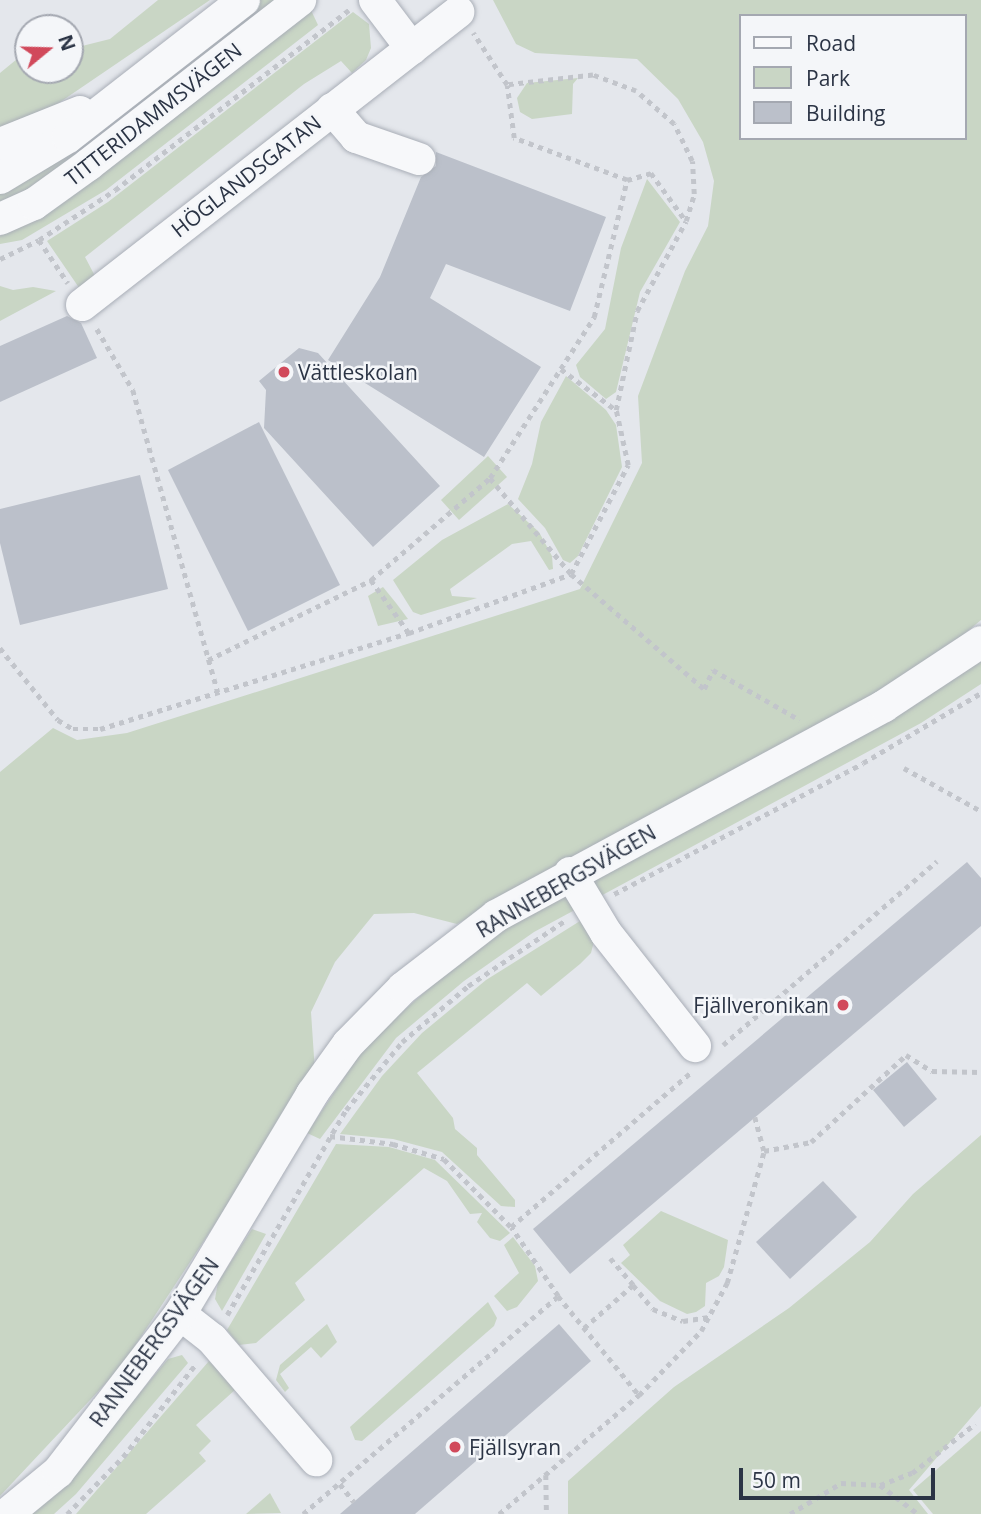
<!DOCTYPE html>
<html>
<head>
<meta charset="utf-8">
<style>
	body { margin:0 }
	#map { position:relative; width:981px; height:1514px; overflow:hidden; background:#e4e7ec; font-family:"Open Sans",sans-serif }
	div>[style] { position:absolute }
	.green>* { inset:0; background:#c9d6c5 }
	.building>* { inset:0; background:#bbc0ca }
	.path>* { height:4.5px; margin-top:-2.25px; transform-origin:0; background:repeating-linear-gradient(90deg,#c2c5cb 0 5px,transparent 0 10px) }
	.roads { filter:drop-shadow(0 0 2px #a9aeb7) drop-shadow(0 0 2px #a9aeb7) }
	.minor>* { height:32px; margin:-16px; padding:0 16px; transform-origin:16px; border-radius:16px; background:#f7f8fa }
	.dots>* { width:19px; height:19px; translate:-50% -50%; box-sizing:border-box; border:4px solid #f4f6f9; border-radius:50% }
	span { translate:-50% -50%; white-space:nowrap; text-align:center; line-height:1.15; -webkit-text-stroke:5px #f4f6f9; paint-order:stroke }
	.street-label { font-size:21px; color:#2b3445 }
	.poi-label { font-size:21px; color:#2b3445 }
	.left { translate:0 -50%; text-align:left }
	.right { translate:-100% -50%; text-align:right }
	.legend { position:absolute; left:739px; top:14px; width:228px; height:126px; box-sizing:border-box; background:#f4f6f9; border:2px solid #a4a8b1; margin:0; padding:9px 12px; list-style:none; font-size:21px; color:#2b3445 }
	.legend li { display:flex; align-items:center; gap:14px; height:35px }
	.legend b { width:35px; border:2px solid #a4a8b1 }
	.north { position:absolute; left:14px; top:14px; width:70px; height:70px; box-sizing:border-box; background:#f4f6f9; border:2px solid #a4a8b1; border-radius:50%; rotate:71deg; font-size:19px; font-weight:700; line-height:28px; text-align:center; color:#2b3445 }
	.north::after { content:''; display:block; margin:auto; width:24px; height:32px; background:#d1495b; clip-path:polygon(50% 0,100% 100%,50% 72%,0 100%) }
	.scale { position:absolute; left:739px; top:1468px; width:196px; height:32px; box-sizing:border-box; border:4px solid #2b3445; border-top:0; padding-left:9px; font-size:21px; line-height:24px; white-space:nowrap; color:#2b3445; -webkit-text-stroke:5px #f4f6f9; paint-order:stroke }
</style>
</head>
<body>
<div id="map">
	<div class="green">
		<div style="clip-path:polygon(158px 0,210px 0,47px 111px,0 129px,0 73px,28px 50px,28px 70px,70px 70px,70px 49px,110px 39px)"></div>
		<div style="clip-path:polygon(257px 0,286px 0,54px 174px,0 206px,0 189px)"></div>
		<div style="clip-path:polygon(evenodd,493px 0,981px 0,981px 620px,877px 706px,658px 814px,457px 924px,414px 913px,374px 914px,335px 962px,311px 1012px,315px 1072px,121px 1367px,0 1496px,0 772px,53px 728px,77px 740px,127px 733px,580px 589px,642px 463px,638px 396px,685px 271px,708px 226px,714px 181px,703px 142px,678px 99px,637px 59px,535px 53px,516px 44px,493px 0,741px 16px,965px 16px,965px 138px,741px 138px,741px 16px)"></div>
		<div style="clip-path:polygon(309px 6px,318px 25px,106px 190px,22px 240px,0 244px,0 236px,67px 193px)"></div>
		<div style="clip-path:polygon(353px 12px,369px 24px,371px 48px,366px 60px,352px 73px,341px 61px,304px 84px,85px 257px,95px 276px,84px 295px,47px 241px,108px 202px)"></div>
		<div style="clip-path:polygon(578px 78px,573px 84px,572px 114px,532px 119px,520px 112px,517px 98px,527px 83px)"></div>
		<div style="clip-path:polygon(647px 179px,680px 222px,640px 292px,616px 392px,606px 399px,580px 377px,576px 365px,605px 329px,621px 248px)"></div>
		<div style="clip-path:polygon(0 286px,13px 290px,33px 287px,56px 291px,0 321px)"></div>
		<div style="clip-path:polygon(566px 376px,606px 410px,616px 425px,622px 467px,578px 556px,570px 563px,563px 560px,545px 528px,518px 499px,532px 464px,541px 422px)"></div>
		<div style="clip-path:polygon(488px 456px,507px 477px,459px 520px,441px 500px)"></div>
		<div style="clip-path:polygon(508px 504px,539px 532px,552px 556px,553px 569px,549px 570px,531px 541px,512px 544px,450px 589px,452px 596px,477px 598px,421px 615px,413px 612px,393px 580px,442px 540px)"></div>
		<div style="clip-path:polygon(383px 587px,396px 603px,408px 619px,378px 626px,368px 596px)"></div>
		<div style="clip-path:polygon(981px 661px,981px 684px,921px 723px,534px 932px,464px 981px,396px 1038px,320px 1139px,307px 1133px,368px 1042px,460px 961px,526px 914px,879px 727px)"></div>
		<div style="clip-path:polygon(580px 921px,594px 941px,591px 953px,580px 964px,541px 996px,527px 983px,417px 1073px,453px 1118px,455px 1129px,477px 1148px,477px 1155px,515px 1200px,515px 1207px,501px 1206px,442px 1152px,393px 1139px,340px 1134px,382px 1076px,422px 1033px,486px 980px)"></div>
		<div style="clip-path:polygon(981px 1135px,981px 1406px,909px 1490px,928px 1514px,568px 1514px,568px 1481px,674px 1387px,789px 1308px,870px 1242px,913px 1194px)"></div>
		<div style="clip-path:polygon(336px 1144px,389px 1147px,435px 1160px,510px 1233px,500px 1241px,490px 1238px,477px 1222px,482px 1213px,470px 1214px,447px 1181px,424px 1168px,295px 1283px,305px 1300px,256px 1343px,239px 1345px,227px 1330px)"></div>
		<div style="clip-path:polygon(661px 1211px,728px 1240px,724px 1267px,719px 1276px,706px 1283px,705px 1306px,696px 1312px,687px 1314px,660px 1301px,621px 1263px,630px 1255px,623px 1245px)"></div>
		<div style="clip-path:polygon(252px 1229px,266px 1234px,222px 1311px,215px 1299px,218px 1282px)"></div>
		<div style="clip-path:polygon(513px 1237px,535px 1266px,538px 1281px,517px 1307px,507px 1311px,494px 1296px,519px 1273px,504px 1245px)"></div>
		<div style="clip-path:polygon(488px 1302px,497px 1318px,494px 1326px,362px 1441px,355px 1440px,350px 1427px)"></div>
		<div style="clip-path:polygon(327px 1324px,337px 1342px,321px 1358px,311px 1347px,280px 1374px,289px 1388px,285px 1392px,276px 1380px,280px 1365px)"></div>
		<div style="clip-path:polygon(182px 1355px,188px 1363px,76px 1494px,54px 1514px,29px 1514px,63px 1485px,168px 1359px)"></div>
		<div style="clip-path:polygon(209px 1361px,236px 1389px,196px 1425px,211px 1441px,199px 1453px,206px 1461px,146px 1514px,76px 1514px)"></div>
		<div style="clip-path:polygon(981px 1431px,981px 1514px,933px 1514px,913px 1490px)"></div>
		<div style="clip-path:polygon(270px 1493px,281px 1513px,246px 1514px)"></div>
	</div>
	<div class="building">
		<div style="clip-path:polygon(436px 152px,606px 217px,570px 311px,446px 264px,430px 298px,541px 367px,484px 457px,328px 360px,380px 277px,421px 177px,436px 166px)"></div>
		<div style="clip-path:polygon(67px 316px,81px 323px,97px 358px,0 402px,0 346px)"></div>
		<div style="clip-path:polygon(299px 348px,318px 353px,440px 486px,373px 547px,264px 428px,266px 390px,259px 381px)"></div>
		<div style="clip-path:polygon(259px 422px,340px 585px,248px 631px,168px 470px)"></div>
		<div style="clip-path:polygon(140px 475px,168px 589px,20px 625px,0 543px,0 509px)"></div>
		<div style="clip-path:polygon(967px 862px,981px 878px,981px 926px,570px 1274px,533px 1229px)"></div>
		<div style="clip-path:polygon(907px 1062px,937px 1099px,904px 1127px,873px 1090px)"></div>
		<div style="clip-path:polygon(823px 1181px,857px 1217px,790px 1279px,756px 1242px)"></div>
		<div style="clip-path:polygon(559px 1324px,591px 1361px,415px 1514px,340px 1514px)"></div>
	</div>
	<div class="path">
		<div style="left:627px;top:180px;width:25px;rotate:-16deg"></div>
		<div style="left:651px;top:173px;width:59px;rotate:53.9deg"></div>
		<div style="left:39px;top:240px;width:52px;rotate:56deg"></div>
		<div style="left:0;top:259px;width:43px;rotate:-26deg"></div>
		<div style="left:39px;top:240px;width:91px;rotate:-33.3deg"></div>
		<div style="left:115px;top:190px;width:295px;rotate:-37.6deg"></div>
		<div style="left:97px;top:329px;width:71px;rotate:59.5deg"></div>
		<div style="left:133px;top:390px;width:314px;rotate:74.3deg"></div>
		<div style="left:561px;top:369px;width:69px;rotate:36.7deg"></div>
		<div style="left:490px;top:478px;width:126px;rotate:49.8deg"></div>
		<div style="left:571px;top:574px;width:176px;rotate:40.8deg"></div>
		<div style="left:704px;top:689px;width:21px;rotate:-65deg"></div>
		<div style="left:713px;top:670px;width:100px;rotate:29.9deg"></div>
		<div style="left:371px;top:580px;width:65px;rotate:54.4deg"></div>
		<div style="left:0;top:648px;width:92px;rotate:51.1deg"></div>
		<div style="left:58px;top:720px;width:17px;rotate:31deg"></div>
		<div style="left:73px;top:729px;width:27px"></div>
		<div style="left:100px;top:729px;width:324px;rotate:-17.3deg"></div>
		<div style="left:409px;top:633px;width:172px;rotate:-20deg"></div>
		<div style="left:571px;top:574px;width:123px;rotate:-62.4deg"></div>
		<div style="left:628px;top:465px;width:56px;rotate:-102.3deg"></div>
		<div style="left:616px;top:410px;width:101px;rotate:-78deg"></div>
		<div style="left:637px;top:311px;width:102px;rotate:-61.4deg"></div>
		<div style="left:686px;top:221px;width:28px;rotate:-73deg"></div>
		<div style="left:694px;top:194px;width:33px;rotate:-93deg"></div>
		<div style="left:692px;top:161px;width:41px;rotate:-115.9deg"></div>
		<div style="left:674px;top:124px;width:50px;rotate:-139deg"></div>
		<div style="left:636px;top:91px;width:46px;rotate:-159.6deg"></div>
		<div style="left:593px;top:75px;width:87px;rotate:173.4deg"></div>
		<div style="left:507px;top:85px;width:62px;rotate:-123.2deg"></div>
		<div style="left:208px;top:660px;width:182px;rotate:-26.1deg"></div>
		<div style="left:371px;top:580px;width:157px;rotate:-40.6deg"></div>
		<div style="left:490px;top:478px;width:192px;rotate:-57.1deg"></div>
		<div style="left:594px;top:317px;width:141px;rotate:-76.5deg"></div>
		<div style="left:627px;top:180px;width:121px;rotate:-159.6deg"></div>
		<div style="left:514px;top:138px;width:53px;rotate:-97.5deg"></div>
		<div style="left:904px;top:768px;width:88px;rotate:29.2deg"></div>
		<div style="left:614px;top:894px;width:281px;rotate:-27.7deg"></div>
		<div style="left:863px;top:763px;width:137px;rotate:-30.7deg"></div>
		<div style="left:723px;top:1045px;width:282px;rotate:-40.7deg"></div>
		<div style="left:755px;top:1117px;width:35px;rotate:75deg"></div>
		<div style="left:330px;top:1136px;width:64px;rotate:7.2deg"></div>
		<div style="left:393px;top:1144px;width:53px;rotate:16.4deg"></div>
		<div style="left:444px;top:1159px;width:95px;rotate:45.4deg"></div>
		<div style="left:633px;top:1285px;width:31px;rotate:50deg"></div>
		<div style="left:653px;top:1309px;width:32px;rotate:22deg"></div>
		<div style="left:683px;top:1321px;width:26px;rotate:-9deg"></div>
		<div style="left:558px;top:1296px;width:128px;rotate:50.7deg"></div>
		<div style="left:227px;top:1315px;width:237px;rotate:-59.9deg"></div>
		<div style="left:346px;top:1110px;width:88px;rotate:-50.5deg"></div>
		<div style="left:402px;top:1042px;width:87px;rotate:-40.3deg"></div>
		<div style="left:468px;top:986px;width:118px;rotate:-34deg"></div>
		<div style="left:584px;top:1328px;width:65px;rotate:-41.3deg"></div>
		<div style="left:633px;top:1285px;width:35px;rotate:-131deg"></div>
		<div style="left:546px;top:1475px;width:39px;rotate:89deg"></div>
		<div style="left:340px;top:1484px;width:23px;rotate:52deg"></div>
		<div style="left:880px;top:1485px;width:48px;rotate:37.3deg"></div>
		<div style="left:67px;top:1514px;width:80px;rotate:-45.5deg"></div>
		<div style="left:123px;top:1457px;width:118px;rotate:-51.9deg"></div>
		<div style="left:303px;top:1514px;width:335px;rotate:-40.5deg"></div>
		<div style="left:558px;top:1296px;width:83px;rotate:-124.3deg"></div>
		<div style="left:511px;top:1227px;width:236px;rotate:-40.7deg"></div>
		<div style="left:499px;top:1514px;width:184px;rotate:-40.4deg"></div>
		<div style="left:639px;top:1395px;width:89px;rotate:-45.9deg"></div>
		<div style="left:701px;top:1331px;width:55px;rotate:-61.6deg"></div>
		<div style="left:727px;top:1283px;width:137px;rotate:-74.3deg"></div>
		<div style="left:764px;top:1151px;width:48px;rotate:-10.8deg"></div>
		<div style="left:811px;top:1142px;width:129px;rotate:-42.5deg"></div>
		<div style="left:906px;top:1055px;width:31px;rotate:32deg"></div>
		<div style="left:932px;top:1071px;width:49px;rotate:1.2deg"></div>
		<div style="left:790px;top:1514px;width:60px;rotate:-31.3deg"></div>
		<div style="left:841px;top:1483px;width:39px;rotate:3deg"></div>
		<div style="left:880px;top:1485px;width:34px;rotate:-21deg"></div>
		<div style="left:912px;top:1473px;width:80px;rotate:-37.9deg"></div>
	</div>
	<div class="roads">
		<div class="minor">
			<div style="left:375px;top:0;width:61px;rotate:52.9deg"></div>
			<div style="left:332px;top:109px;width:37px;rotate:49deg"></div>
			<div style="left:356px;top:137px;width:67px;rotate:19.2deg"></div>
			<div style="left:0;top:144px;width:86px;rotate:-21.8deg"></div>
			<div style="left:0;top:178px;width:79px;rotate:-31.1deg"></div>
			<div style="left:68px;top:137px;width:223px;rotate:-37.9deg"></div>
			<div style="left:0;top:219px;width:37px;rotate:-24deg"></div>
			<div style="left:34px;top:204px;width:67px;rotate:-35.8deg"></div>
			<div style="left:88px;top:165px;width:269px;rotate:-37.9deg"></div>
			<div style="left:82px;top:305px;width:477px;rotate:-37.9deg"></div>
			<div style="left:570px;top:873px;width:70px;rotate:59deg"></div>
			<div style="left:606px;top:933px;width:144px;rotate:51.8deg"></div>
			<div style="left:180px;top:1314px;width:41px;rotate:38deg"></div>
			<div style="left:212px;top:1339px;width:160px;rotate:49.3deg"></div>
			<div style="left:7px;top:1514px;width:66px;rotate:-39.5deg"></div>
			<div style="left:58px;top:1472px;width:200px;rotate:-52.3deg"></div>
			<div style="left:180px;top:1314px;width:257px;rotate:-59deg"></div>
			<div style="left:312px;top:1094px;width:62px;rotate:-54.2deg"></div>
			<div style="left:348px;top:1044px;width:78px;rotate:-45.5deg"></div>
			<div style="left:403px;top:988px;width:118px;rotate:-37.7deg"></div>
			<div style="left:496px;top:916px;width:441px;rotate:-28.4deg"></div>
			<div style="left:884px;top:706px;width:116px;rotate:-33.4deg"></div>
		</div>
	</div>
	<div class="dots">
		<div style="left:284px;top:372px;background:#d1495b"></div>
		<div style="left:843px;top:1005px;background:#d1495b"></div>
		<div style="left:455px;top:1447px;background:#d1495b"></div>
	</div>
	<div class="street-label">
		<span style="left:153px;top:114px;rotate:-38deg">TITTERIDAMMSVÄGEN</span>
		<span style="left:246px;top:176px;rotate:-38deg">HÖGLANDSGATAN</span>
		<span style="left:566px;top:881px;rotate:-30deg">RANNEBERGSVÄGEN</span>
		<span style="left:154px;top:1342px;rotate:-54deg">RANNEBERGSVÄGEN</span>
	</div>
	<div class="poi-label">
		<span class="left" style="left:298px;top:372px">Vättleskolan</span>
		<span class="right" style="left:829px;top:1005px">Fjällveronikan</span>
		<span class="left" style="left:469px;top:1447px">Fjällsyran</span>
	</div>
	<ul class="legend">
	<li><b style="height:9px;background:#f7f8fa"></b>Road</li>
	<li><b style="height:19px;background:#c9d6c5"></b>Park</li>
	<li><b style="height:19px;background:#bbc0ca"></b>Building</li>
	</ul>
	<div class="north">N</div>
	<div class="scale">50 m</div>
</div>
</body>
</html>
